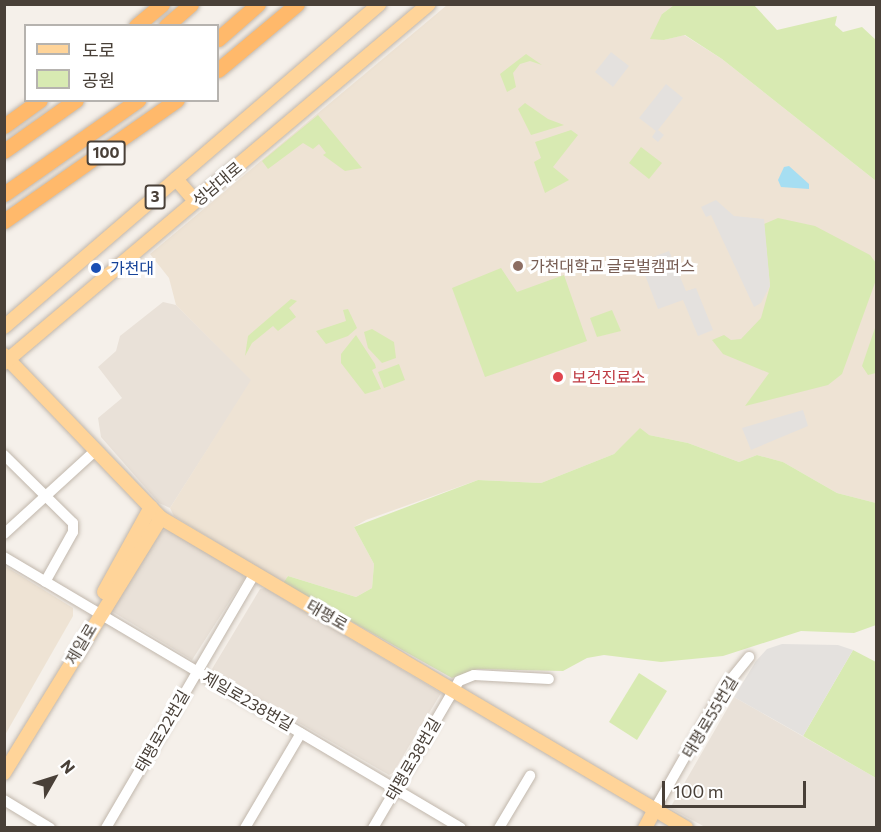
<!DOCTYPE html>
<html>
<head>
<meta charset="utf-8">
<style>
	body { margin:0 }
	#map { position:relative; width:881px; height:832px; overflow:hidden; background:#f5f0ea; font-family:Commissioner,"Noto Sans KR",sans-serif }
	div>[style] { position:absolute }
	.residential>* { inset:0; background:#e9e1d8 }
	.education>* { inset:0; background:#eee3d4 }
	.green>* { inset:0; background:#d8eab2 }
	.parking>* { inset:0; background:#e4e1de }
	.water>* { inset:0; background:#a6def2 }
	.roads { filter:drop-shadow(0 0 2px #c1b7ac) drop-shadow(0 0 2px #c1b7ac) }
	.minor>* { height:10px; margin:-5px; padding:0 5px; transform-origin:5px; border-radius:5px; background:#fff }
	.major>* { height:14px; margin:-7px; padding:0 7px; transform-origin:7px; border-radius:7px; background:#ffd499 }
	.highway>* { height:15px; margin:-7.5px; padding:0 7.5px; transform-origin:7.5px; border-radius:7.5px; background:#ffb96b }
	.dots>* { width:16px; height:16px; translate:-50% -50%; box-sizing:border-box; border:3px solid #fff; border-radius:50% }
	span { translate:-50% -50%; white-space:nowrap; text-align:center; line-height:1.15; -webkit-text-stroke:6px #fff; paint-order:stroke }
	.shield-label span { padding:2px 4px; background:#fff; border:2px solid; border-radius:4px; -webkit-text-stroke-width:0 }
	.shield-label { font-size:15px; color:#494038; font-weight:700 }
	.street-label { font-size:16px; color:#494038 }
	.education-label { font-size:16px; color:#785e54 }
	.left { translate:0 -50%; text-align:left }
	.transit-label { font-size:16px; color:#164399 }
	.health-label { font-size:16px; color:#be3a42 }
	.frame { position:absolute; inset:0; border:6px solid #494038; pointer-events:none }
	.legend { position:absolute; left:24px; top:24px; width:195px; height:78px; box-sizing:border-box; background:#fff; border:2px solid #b6b3af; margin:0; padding:8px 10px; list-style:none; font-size:18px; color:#494038 }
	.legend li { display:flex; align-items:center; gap:12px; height:30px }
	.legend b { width:30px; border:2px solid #b6b3af }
	.north { position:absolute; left:24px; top:748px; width:60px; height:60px; -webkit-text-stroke:4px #fff; paint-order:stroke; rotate:51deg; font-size:16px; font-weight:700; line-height:24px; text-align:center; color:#494038 }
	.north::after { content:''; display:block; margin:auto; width:21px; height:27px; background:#494038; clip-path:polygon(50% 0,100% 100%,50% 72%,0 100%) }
	.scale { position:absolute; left:662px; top:781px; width:144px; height:27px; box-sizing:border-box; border:3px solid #494038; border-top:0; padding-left:8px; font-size:18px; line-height:21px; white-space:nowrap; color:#494038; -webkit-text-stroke:4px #fff; paint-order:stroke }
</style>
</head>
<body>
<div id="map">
	<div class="residential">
		<div style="clip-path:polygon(163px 302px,176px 305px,252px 380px,170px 508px,159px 503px,101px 437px,98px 418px,122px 398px,98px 367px,116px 351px,120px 336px)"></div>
		<div style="clip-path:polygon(167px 529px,243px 574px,244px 579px,192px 660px,110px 610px,161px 532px)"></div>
		<div style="clip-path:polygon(265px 588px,441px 693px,393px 773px,389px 775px,216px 675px,212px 669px,260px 589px)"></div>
		<div style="clip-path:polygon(734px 697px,876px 778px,876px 827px,705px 827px,670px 808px)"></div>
	</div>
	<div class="education">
		<div style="clip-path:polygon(447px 5px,674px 5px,662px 14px,664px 40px,684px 35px,722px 59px,876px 181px,876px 503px,837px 493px,783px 462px,757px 455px,739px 462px,688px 443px,649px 435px,625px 444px,614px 454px,541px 483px,478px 480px,366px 520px,354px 527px,374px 564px,372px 588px,356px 597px,288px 576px,283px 583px,174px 516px,170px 508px,251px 380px,176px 305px,169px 278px,150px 254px)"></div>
		<div style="clip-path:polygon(5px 566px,73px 608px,73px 616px,5px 735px)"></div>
	</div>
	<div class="green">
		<div style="clip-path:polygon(674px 5px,754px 5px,777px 30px,837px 16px,835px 25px,843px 32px,862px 27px,876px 40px,876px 181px,722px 59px,685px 35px,664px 40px,650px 39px,662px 14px)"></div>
		<div style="clip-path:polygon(526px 54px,542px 65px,530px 61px,520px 64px,513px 73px,516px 87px,507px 92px,500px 74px)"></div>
		<div style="clip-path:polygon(525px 103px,548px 119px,564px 125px,531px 135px,518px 109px)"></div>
		<div style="clip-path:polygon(318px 115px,362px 168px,345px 171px,323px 155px,326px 153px,319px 144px,313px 149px,303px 143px,268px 169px,262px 161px)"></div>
		<div style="clip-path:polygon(571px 130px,578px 135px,553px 167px,569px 180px,545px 193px,534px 162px,541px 158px,535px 142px)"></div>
		<div style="clip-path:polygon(641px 147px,662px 163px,649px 179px,629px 163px)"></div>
		<div style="clip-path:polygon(778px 218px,815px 226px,870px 255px,876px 263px,876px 280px,842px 374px,828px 385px,745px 406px,769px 373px,723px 354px,712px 340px,724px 335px,731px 340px,741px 339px,761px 318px,770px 286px,764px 224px)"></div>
		<div style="clip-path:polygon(501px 268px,517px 292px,564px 275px,587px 341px,485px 377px,452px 288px)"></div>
		<div style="clip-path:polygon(291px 299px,297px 301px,289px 308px,296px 317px,278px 331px,273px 326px,252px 343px,245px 356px,248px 336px)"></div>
		<div style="clip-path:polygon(348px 309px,357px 328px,348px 336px,326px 344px,316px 331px,346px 321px,343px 310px)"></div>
		<div style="clip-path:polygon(612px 310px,621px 331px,597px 337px,590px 318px)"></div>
		<div style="clip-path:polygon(876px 325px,876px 373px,868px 375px,862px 366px)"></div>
		<div style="clip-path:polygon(372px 329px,394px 342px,396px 358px,382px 363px,368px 348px,364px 332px)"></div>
		<div style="clip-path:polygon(356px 335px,375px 364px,376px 368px,372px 370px,381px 389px,365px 394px,341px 363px,341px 354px)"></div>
		<div style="clip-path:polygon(399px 364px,405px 380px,384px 388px,378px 372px)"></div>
		<div style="clip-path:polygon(640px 428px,649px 435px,688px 443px,739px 462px,757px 455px,783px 462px,837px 493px,876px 503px,876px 625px,854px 633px,801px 631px,723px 656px,661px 662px,604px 655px,587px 658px,563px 671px,477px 669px,452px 678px,283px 583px,288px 576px,356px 597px,372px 588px,374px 564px,354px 527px,478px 480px,541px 483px,614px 454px)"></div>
		<div style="clip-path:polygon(853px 650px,876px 662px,876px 778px,803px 736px)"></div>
		<div style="clip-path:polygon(639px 673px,667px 691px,637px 740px,609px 722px)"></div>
	</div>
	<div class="parking">
		<div style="clip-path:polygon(611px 52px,629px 66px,613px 87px,595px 72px)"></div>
		<div style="clip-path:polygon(666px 84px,683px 98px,658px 130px,664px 135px,658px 142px,652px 137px,656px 131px,639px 118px)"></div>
		<div style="clip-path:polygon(716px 200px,734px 216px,764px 219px,770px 286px,761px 303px,754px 307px,711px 215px,706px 217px,701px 207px)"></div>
		<div style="clip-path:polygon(669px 251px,686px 291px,696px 288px,713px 330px,698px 336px,683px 300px,658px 309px,640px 262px)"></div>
		<div style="clip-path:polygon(803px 410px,808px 426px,751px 450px,742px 428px)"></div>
		<div style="clip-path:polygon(782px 644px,838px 645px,853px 650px,803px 736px,734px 697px,756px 661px,767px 649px)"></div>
	</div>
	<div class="water">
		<div style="clip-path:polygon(789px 166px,809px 184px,809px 189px,781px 187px,778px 180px,784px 167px)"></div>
	</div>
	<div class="roads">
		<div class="minor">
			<div style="left:4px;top:455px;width:97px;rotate:44.6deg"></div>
			<div style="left:73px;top:523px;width:9px;rotate:90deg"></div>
			<div style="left:73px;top:532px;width:57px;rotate:119.2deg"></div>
			<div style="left:4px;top:534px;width:125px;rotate:-42.4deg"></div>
			<div style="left:4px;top:557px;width:531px;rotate:30.67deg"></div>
			<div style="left:4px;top:800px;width:54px;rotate:31.3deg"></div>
			<div style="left:655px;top:809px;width:139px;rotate:-60.3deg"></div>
			<div style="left:724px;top:688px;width:40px;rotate:-51deg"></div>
			<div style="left:106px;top:828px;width:295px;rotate:-59.7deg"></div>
			<div style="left:245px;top:828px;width:110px;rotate:-59.5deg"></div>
			<div style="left:373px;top:828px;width:170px;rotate:-59.7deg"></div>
			<div style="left:459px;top:681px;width:16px;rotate:-22deg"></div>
			<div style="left:474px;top:675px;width:75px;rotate:3.1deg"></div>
			<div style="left:499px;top:828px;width:61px;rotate:-59.2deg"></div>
		</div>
		<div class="major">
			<div style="left:176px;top:179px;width:29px;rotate:49deg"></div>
			<div style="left:4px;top:327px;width:495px;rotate:-40.7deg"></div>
			<div style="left:4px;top:355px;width:226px;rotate:46.1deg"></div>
			<div style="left:161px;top:518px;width:610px;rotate:30.56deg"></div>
			<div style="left:4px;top:363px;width:556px;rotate:-40.19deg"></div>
			<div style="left:104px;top:592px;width:97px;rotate:-61.1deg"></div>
			<div style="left:4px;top:773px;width:299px;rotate:-58.4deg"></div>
			<div style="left:645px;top:828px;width:21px;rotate:-62deg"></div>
		</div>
		<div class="highway">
			<div style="left:136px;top:26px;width:34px;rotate:-40deg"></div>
			<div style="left:166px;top:26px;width:33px;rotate:-41deg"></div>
			<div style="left:218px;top:39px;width:53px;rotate:-41.2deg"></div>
			<div style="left:218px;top:70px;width:103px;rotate:-39.9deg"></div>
			<div style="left:4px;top:126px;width:44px;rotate:-35.8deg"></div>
			<div style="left:4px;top:151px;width:88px;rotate:-35.3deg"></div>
			<div style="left:4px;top:194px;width:164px;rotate:-35deg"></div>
			<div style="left:4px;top:221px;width:211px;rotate:-35deg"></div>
		</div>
	</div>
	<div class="dots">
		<div style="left:518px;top:266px;background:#8d6e63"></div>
		<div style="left:96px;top:268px;background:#1a4fb4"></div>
		<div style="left:558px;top:377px;background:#e0444e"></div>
	</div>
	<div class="shield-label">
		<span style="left:106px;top:153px">100</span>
		<span style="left:155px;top:197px">3</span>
	</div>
	<div class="street-label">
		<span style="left:217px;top:184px;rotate:-40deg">성남대로</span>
		<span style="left:327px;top:615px;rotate:30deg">태평로</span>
		<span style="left:81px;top:644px;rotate:-59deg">제일로</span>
		<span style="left:248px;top:701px;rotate:30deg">제일로238번길</span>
		<span style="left:710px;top:717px;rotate:-59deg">태평로55번길</span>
		<span style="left:162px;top:731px;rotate:-60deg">태평로22번길</span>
		<span style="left:413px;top:759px;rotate:-60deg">태평로38번길</span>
	</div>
	<div class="education-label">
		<span class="left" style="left:530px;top:266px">가천대학교 글로벌캠퍼스</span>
	</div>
	<div class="transit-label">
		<span class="left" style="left:110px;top:268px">가천대</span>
	</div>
	<div class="health-label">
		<span class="left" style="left:572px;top:377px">보건진료소</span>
	</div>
	<div class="frame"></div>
	<ul class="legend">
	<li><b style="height:8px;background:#ffd499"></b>도로</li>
	<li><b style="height:16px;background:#d8eab2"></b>공원</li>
	</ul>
	<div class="north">N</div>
	<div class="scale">100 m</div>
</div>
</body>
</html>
